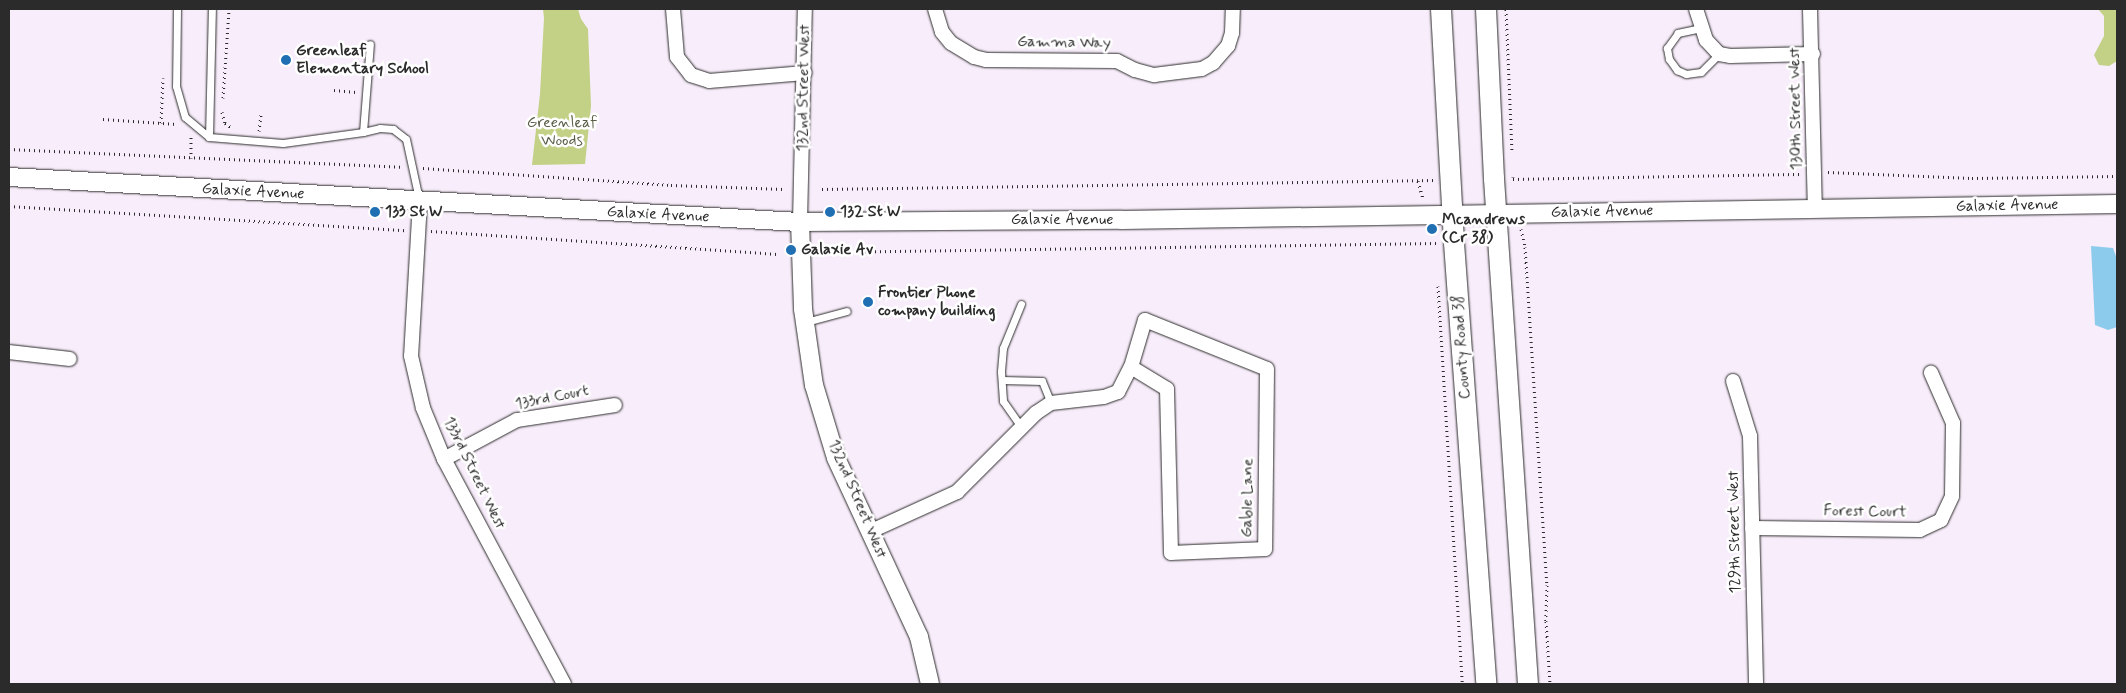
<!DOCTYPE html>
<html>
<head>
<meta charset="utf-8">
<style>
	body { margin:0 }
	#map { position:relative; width:2126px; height:693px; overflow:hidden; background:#f8edfa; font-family:Mynerve,sans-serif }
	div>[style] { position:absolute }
	.green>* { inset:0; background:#c2d185 }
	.water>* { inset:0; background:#8dcbed }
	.path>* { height:3px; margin-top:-1.5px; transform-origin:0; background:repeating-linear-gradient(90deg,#2b2b2b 0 1px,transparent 0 5px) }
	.roads { filter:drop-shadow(0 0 1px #2b2b2b) drop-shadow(0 0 1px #2b2b2b) }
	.service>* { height:7px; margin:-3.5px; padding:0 3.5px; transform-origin:3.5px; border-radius:3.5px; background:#fff }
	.minor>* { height:14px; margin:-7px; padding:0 7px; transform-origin:7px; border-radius:7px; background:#fff }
	.tertiary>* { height:18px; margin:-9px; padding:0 9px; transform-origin:9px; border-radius:9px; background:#fff }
	.secondary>* { height:20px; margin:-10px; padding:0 10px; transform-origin:10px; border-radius:10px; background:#fff }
	.dots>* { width:14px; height:14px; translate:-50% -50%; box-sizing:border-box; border:2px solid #fff; border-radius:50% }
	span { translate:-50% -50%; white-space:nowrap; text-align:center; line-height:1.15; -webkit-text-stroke:5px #fff; paint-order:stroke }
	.street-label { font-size:16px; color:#2b2b2b }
	.poi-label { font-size:16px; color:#2b2b2b; font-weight:700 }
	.left { translate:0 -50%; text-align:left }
	.park-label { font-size:16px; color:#585d46 }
	.frame { position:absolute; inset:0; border:10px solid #2b2b2b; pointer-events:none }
</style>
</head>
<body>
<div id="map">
	<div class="green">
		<div style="clip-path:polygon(543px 9px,578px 9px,581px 19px,588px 29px,591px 106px,585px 164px,532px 165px,540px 94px,544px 18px)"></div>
		<div style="clip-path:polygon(2098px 9px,2117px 9px,2117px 61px,2109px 66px,2099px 65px,2094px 55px,2104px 36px,2104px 16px)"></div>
	</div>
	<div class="water">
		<div style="clip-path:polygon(2091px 246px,2113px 248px,2117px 259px,2117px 327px,2108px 330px,2095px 325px)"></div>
	</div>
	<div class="path">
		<div style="left:1506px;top:9px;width:144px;rotate:87.6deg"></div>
		<div style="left:334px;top:90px;width:22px;rotate:5deg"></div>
		<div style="left:223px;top:98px;width:89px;rotate:-86.1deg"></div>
		<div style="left:222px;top:112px;width:11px;rotate:75deg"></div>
		<div style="left:225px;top:123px;width:7px;rotate:34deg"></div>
		<div style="left:103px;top:119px;width:74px;rotate:3.9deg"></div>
		<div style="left:161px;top:123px;width:45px;rotate:-87.5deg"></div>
		<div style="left:259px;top:131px;width:17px;rotate:-83deg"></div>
		<div style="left:9px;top:149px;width:392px;rotate:2.6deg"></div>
		<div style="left:191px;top:158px;width:22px;rotate:-90deg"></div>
		<div style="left:423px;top:168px;width:249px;rotate:3.9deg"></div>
		<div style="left:671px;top:185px;width:113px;rotate:2deg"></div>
		<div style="left:1828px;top:172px;width:144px;rotate:2.4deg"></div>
		<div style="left:1972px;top:178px;width:145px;rotate:-0.8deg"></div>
		<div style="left:1513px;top:177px;width:2px;rotate:90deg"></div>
		<div style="left:1513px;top:179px;width:289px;rotate:-1deg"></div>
		<div style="left:1418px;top:181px;width:19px;rotate:74deg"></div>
		<div style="left:822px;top:189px;width:613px;rotate:-0.84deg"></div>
		<div style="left:9px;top:206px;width:397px;rotate:3.5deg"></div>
		<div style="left:1521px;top:229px;width:18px;rotate:77deg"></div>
		<div style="left:1525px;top:247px;width:339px;rotate:86.3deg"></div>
		<div style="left:1547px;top:585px;width:36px;rotate:92deg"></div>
		<div style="left:1546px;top:621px;width:63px;rotate:86.4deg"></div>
		<div style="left:431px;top:231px;width:347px;rotate:3.8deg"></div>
		<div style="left:825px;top:252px;width:612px;rotate:-0.84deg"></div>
		<div style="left:1438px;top:286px;width:399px;rotate:86.5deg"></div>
	</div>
	<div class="roads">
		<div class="service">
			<div style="left:177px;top:9px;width:77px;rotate:90.7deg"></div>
			<div style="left:176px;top:86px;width:32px;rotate:74deg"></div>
			<div style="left:185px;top:117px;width:31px;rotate:40deg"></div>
			<div style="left:209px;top:137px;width:74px;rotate:4.6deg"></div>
			<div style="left:283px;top:143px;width:81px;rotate:-7.8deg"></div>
			<div style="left:363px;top:132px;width:17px;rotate:-13deg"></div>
			<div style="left:380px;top:128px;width:13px;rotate:4deg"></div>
			<div style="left:393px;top:129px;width:16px;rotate:38deg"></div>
			<div style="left:406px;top:139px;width:61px;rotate:77.8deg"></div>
			<div style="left:1701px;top:28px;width:24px;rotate:168deg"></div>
			<div style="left:1678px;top:33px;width:19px;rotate:126deg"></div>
			<div style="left:1667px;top:48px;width:11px;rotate:80deg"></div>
			<div style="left:1669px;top:59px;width:14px;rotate:54deg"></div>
			<div style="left:1677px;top:70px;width:10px;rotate:24deg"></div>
			<div style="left:1686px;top:74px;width:15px;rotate:-8deg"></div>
			<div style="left:1701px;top:72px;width:25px;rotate:-45deg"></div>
			<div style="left:363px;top:132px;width:88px;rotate:-85.5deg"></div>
			<div style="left:209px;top:137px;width:128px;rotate:-88.7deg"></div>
			<div style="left:1021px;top:304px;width:48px;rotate:112.2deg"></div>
			<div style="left:1003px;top:348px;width:24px;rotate:95deg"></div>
			<div style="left:1001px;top:372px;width:29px;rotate:86deg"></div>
			<div style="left:1003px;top:401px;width:33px;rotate:55deg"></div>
			<div style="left:806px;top:322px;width:42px;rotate:-15deg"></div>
			<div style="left:1002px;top:380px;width:40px;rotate:1.4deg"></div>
			<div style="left:1042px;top:381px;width:24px;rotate:68deg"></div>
		</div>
		<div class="minor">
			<div style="left:673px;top:9px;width:48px;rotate:85.2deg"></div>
			<div style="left:677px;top:57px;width:23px;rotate:52deg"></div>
			<div style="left:691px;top:75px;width:19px;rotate:18deg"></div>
			<div style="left:709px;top:81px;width:96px;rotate:-4.8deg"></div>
			<div style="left:935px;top:9px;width:24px;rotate:73deg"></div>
			<div style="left:942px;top:32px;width:14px;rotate:51deg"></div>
			<div style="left:951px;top:43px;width:27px;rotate:31deg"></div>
			<div style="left:974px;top:57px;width:12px;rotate:14deg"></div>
			<div style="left:986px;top:60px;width:131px;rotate:0.4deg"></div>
			<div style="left:1117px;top:61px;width:20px;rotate:27deg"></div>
			<div style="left:1135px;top:70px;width:20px;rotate:15deg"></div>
			<div style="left:1154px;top:75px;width:48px;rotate:-7.1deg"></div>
			<div style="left:1202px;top:69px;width:13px;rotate:-29deg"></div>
			<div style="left:1213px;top:63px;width:23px;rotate:-49deg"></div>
			<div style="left:1228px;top:46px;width:14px;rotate:-73deg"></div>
			<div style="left:1232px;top:33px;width:24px;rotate:-88deg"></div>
			<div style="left:1696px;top:9px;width:33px;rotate:72deg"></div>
			<div style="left:1706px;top:40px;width:19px;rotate:47deg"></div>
			<div style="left:1719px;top:54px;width:11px;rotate:10deg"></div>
			<div style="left:1730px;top:56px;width:83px;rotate:-1.4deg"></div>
			<div style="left:1810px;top:9px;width:200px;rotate:88.6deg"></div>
			<div style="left:420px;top:201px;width:155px;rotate:93.3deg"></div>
			<div style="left:411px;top:356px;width:53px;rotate:77deg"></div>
			<div style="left:423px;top:408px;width:55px;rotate:67.6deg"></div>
			<div style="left:444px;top:459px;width:255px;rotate:61.9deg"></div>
			<div style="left:800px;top:222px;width:213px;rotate:-88.7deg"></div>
			<div style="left:9px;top:352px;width:61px;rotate:6.5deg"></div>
			<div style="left:1733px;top:381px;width:58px;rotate:72.8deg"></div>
			<div style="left:1750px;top:436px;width:248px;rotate:88.6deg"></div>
			<div style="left:444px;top:459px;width:83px;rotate:-28.1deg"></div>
			<div style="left:517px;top:420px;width:99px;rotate:-8.7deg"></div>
			<div style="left:1752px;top:528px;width:168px;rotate:0.7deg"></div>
			<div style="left:1920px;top:530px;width:23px;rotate:-25deg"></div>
			<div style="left:1941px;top:520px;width:26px;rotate:-65deg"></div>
			<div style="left:1952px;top:496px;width:73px;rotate:-89.2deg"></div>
			<div style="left:1953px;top:423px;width:55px;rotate:-113.7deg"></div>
			<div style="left:869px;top:532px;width:97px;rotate:-24.4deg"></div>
			<div style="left:957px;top:492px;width:112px;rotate:-45deg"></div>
			<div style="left:1036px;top:413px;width:18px;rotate:-34deg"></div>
			<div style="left:1051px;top:403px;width:53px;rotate:-6.5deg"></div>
			<div style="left:1104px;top:397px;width:15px;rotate:-20deg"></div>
			<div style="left:1118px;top:392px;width:28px;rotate:-63deg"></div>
			<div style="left:1131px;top:367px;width:49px;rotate:-73.4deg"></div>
			<div style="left:1145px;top:320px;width:131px;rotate:21.9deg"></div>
			<div style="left:1267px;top:369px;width:180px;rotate:90.6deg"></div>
			<div style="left:1265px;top:549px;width:94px;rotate:177.6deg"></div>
			<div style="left:1171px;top:553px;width:164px;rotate:-91.4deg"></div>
			<div style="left:1167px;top:389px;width:42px;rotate:-148.6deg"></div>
		</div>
		<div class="tertiary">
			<div style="left:9px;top:177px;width:792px;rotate:3.26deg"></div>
			<div style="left:800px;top:222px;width:322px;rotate:-0.4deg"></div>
			<div style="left:1122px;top:220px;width:995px;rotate:-0.92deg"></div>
			<div style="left:800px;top:222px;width:87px;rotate:88deg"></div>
			<div style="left:803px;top:309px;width:77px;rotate:81.8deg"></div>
			<div style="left:814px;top:385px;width:76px;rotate:73.2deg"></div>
			<div style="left:836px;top:458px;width:197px;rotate:65.1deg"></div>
			<div style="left:919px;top:637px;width:48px;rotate:76.8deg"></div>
		</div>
		<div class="secondary">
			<div style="left:1441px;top:9px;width:234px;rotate:86.8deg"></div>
			<div style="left:1454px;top:243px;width:442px;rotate:85.8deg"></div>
			<div style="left:1486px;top:9px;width:170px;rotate:87.3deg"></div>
			<div style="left:1494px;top:179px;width:506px;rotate:86.15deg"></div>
		</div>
	</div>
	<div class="dots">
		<div style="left:286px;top:60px;background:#1f6fb2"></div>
		<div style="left:375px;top:212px;background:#1f6fb2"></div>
		<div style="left:830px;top:212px;background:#1f6fb2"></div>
		<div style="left:1432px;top:229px;background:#1f6fb2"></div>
		<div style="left:791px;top:250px;background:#1f6fb2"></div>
		<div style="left:868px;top:302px;background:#1f6fb2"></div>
	</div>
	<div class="street-label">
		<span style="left:1064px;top:43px;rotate:1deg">Gamma Way</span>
		<span style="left:804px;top:88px;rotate:-89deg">132nd Street West</span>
		<span style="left:1796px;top:109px;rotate:-91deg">130th Street West</span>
		<span style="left:253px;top:192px;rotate:3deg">Galaxie Avenue</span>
		<span style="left:2007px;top:206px;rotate:-1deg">Galaxie Avenue</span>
		<span style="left:1602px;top:212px;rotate:-1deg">Galaxie Avenue</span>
		<span style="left:658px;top:215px;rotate:3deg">Galaxie Avenue</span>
		<span style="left:1062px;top:220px">Galaxie Avenue</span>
		<span style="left:1462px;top:347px;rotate:-94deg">County Road 38</span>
		<span style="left:552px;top:398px;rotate:-11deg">133rd Court</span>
		<span style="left:474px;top:473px;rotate:64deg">133rd Street West</span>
		<span style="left:1248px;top:498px;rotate:-89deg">Gable Lane</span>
		<span style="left:857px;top:499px;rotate:67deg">132nd Street West</span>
		<span style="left:1865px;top:512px;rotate:1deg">Forest Court</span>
		<span style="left:1735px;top:532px;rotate:-91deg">129th Street West</span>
	</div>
	<div class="poi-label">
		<span class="left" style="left:296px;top:60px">Greenleaf<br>Elementary School</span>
		<span class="left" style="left:385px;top:212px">133 St W</span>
		<span class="left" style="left:840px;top:212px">132 St W</span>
		<span class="left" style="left:1442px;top:229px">Mcandrews<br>(Cr 38)</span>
		<span class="left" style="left:801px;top:250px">Galaxie Av</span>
		<span class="left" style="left:878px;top:302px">Frontier Phone<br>company building</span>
	</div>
	<div class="park-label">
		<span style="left:562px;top:132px">Greenleaf<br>Woods</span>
	</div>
	<div class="frame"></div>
</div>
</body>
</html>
